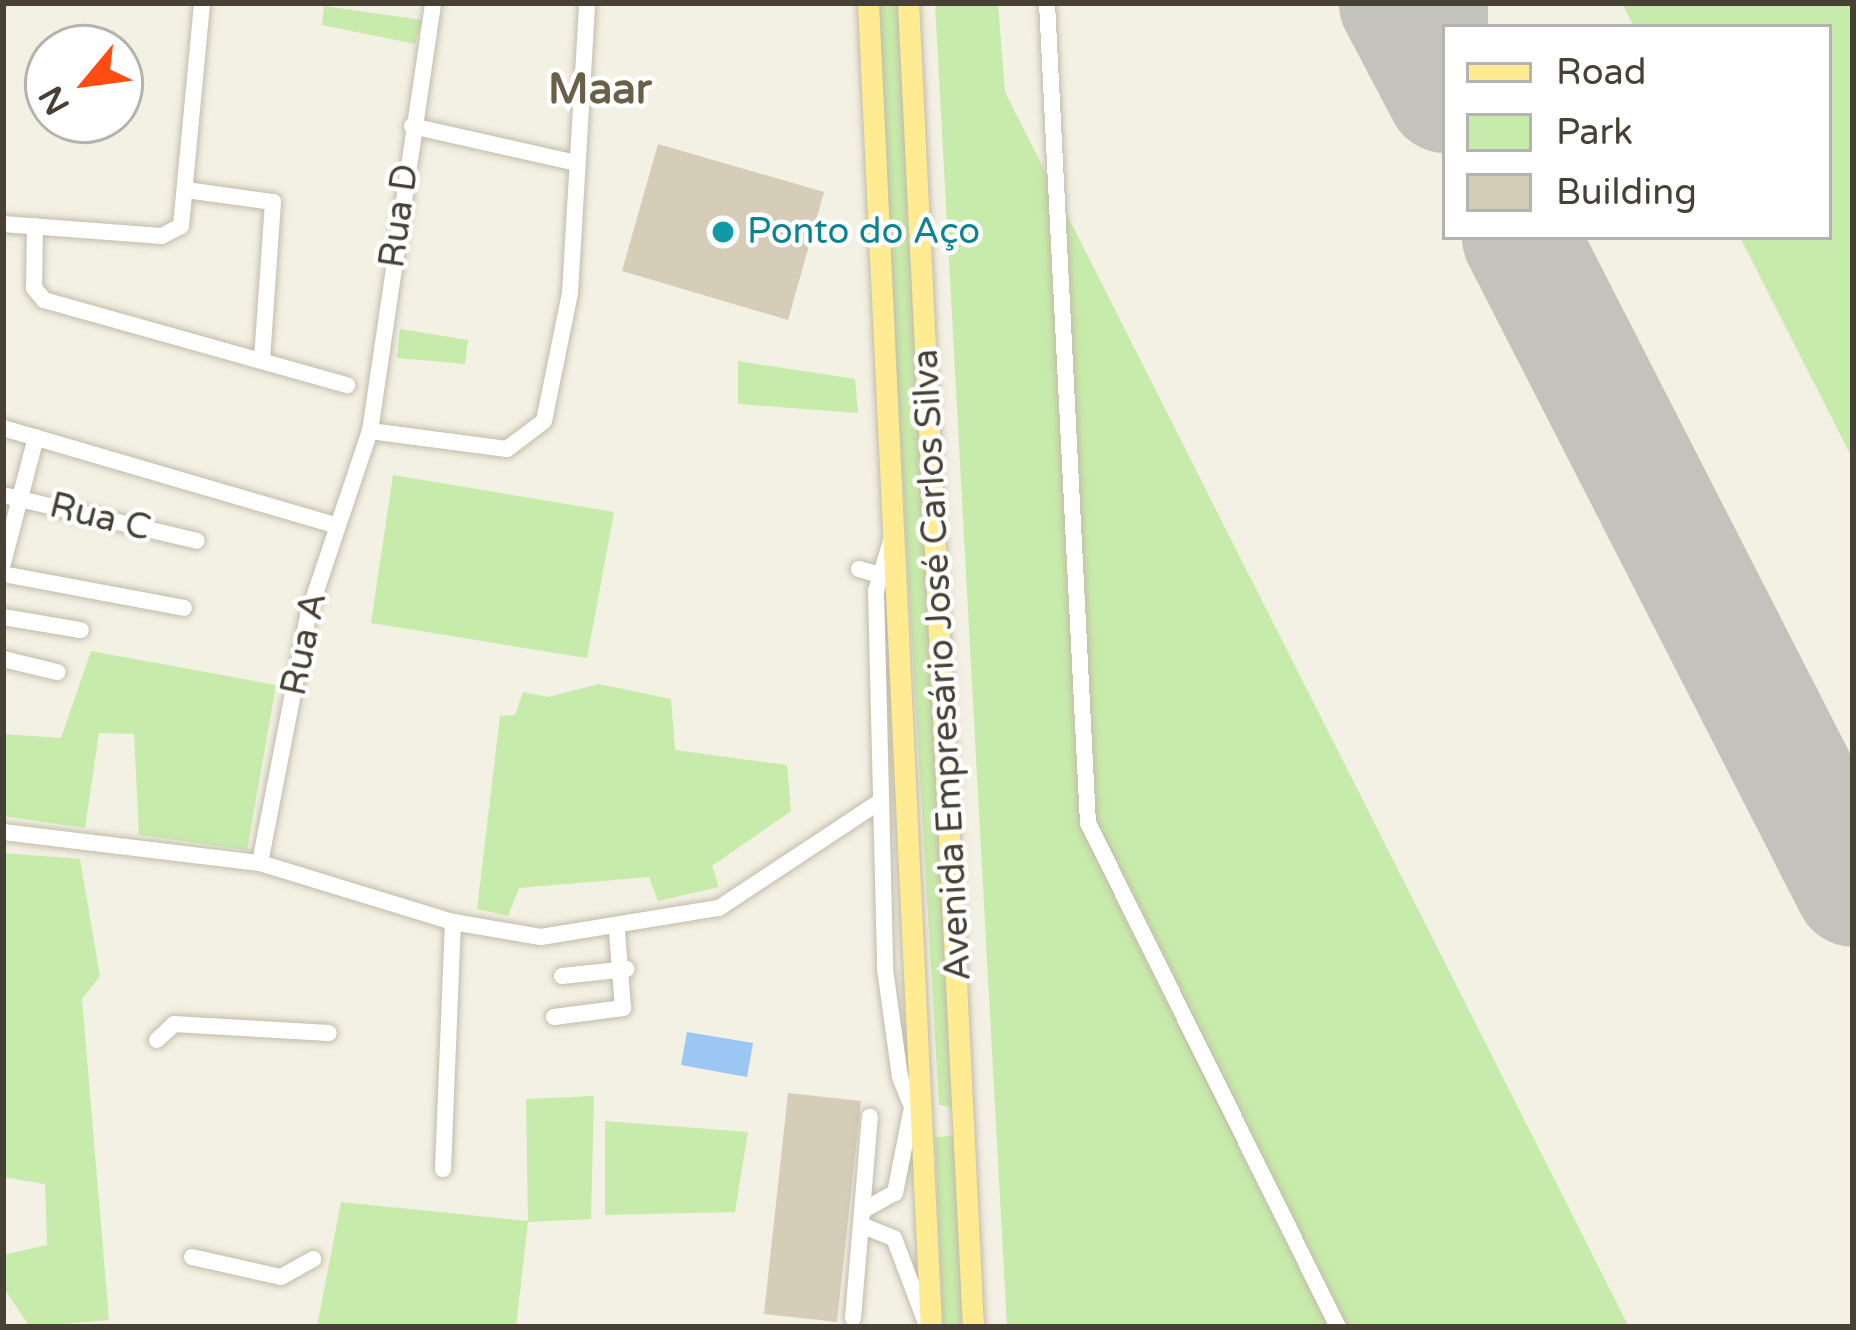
<!DOCTYPE html>
<html>
<head>
<meta charset="utf-8">
<style>
	body { margin:0 }
	#map { position:relative; width:1856px; height:1330px; overflow:hidden; background:#f3f0e4; font-family:"Varela Round",sans-serif }
	div>[style] { position:absolute }
	.green>* { inset:0; background:#c7ebaa }
	.water>* { inset:0; background:#9cc7f5 }
	.taxiway>* { height:48px; margin:-24px; padding:0 24px; transform-origin:24px; border-radius:24px; background:#c4c2bc }
	.runway>* { height:117px; margin:-58.5px; padding:0 58.5px; transform-origin:58.5px; border-radius:58.5px; background:#c4c2bc }
	.building>* { inset:0; background:#d6cdb9 }
	.roads { filter:drop-shadow(0 0 3px #c2bca9) drop-shadow(0 0 3px #c2bca9) }
	.minor>* { height:16px; margin:-8px; padding:0 8px; transform-origin:8px; border-radius:8px; background:#fff }
	.major>* { height:21px; margin:-10.5px; padding:0 10.5px; transform-origin:10.5px; border-radius:10.5px; background:#ffeb92 }
	.dots>* { width:33px; height:33px; translate:-50% -50%; box-sizing:border-box; border:6px solid #fff; border-radius:50% }
	span { translate:-50% -50%; white-space:nowrap; text-align:center; line-height:1.15; -webkit-text-stroke:9px #fff; paint-order:stroke }
	.street-label { font-size:36px; color:#464134 }
	.culture-label { font-size:36px; color:#0d838f }
	.left { translate:0 -50%; text-align:left }
	.quarter-label { font-size:42px; color:#6a604a; font-weight:700 }
	.frame { position:absolute; inset:0; border:6px solid #464134; pointer-events:none }
	.legend { position:absolute; left:1442px; top:24px; width:390px; height:216px; box-sizing:border-box; background:#fff; border:3px solid #b5b3ae; margin:0; padding:15px 21px; list-style:none; font-size:36px; color:#464134 }
	.legend li { display:flex; align-items:center; gap:24px; height:60px }
	.legend b { width:60px; border:3px solid #b5b3ae }
	.north { position:absolute; left:24px; top:24px; width:120px; height:120px; box-sizing:border-box; background:#fff; border:3px solid #b5b3ae; border-radius:50%; rotate:241deg; font-size:33px; font-weight:700; line-height:48px; text-align:center; color:#464134 }
	.north::after { content:''; display:block; margin:auto; width:42px; height:54px; background:#ff4c10; clip-path:polygon(50% 0,100% 100%,50% 72%,0 100%) }
</style>
</head>
<body>
<div id="map">
	<div class="green">
		<div style="clip-path:polygon(875px 3px,899px 3px,952px 1107px,939px 1105px)"></div>
		<div style="clip-path:polygon(935px 3px,998px 3px,1005px 92px,1629px 1327px,1007px 1327px)"></div>
		<div style="clip-path:polygon(1622px 3px,1853px 3px,1853px 460px,1740px 237px,1829px 237px,1829px 27px,1634px 27px)"></div>
		<div style="clip-path:polygon(324px 6px,422px 20px,415px 44px,322px 25px)"></div>
		<div style="clip-path:polygon(400px 329px,468px 340px,465px 364px,397px 358px)"></div>
		<div style="clip-path:polygon(738px 361px,855px 379px,858px 413px,738px 404px)"></div>
		<div style="clip-path:polygon(393px 475px,614px 512px,587px 658px,371px 623px)"></div>
		<div style="clip-path:polygon(91px 651px,276px 685px,247px 850px,139px 835px,134px 734px,99px 733px,85px 828px,3px 816px,3px 734px,61px 738px)"></div>
		<div style="clip-path:polygon(599px 684px,671px 699px,675px 750px,787px 765px,791px 811px,712px 866px,719px 887px,658px 901px,649px 877px,519px 888px,508px 916px,477px 909px,500px 716px,515px 715px,523px 692px,548px 697px)"></div>
		<div style="clip-path:polygon(3px 853px,80px 859px,100px 976px,82px 999px,109px 1320px,30px 1327px,3px 1287px,3px 1255px,47px 1245px,45px 1184px,3px 1177px)"></div>
		<div style="clip-path:polygon(594px 1096px,591px 1219px,528px 1222px,516px 1327px,317px 1327px,341px 1202px,528px 1221px,526px 1099px)"></div>
		<div style="clip-path:polygon(605px 1121px,748px 1132px,735px 1212px,605px 1215px)"></div>
		<div style="clip-path:polygon(955px 1136px,963px 1327px,943px 1327px,935px 1137px)"></div>
	</div>
	<div class="water">
		<div style="clip-path:polygon(687px 1032px,753px 1043px,747px 1077px,681px 1065px)"></div>
	</div>
	<div class="taxiway">
		<div style="left:1464px;top:3px;width:24px;rotate:90deg"></div>
	</div>
	<div class="runway">
		<div style="left:1397px;top:3px;width:103px;rotate:62.2deg"></div>
		<div style="left:1520px;top:237px;width:731px;rotate:62.91deg"></div>
	</div>
	<div class="building">
		<div style="clip-path:polygon(658px 144px,824px 192px,788px 320px,622px 271px)"></div>
		<div style="clip-path:polygon(788px 1093px,861px 1101px,837px 1322px,764px 1314px)"></div>
	</div>
	<div class="roads">
		<div class="minor">
			<div style="left:1047px;top:3px;width:821px;rotate:87.14deg"></div>
			<div style="left:1088px;top:823px;width:563px;rotate:63.62deg"></div>
			<div style="left:412px;top:126px;width:164px;rotate:12.7deg"></div>
			<div style="left:186px;top:190px;width:88px;rotate:7.9deg"></div>
			<div style="left:273px;top:202px;width:159px;rotate:94deg"></div>
			<div style="left:3px;top:224px;width:159px;rotate:4.3deg"></div>
			<div style="left:162px;top:236px;width:21px;rotate:-28deg"></div>
			<div style="left:181px;top:226px;width:224px;rotate:-84.6deg"></div>
			<div style="left:35px;top:226px;width:62px;rotate:90.9deg"></div>
			<div style="left:34px;top:288px;width:16px;rotate:50deg"></div>
			<div style="left:44px;top:300px;width:315px;rotate:15.7deg"></div>
			<div style="left:3px;top:428px;width:342px;rotate:16.3deg"></div>
			<div style="left:370px;top:431px;width:138px;rotate:7.5deg"></div>
			<div style="left:507px;top:449px;width:46px;rotate:-37.1deg"></div>
			<div style="left:544px;top:421px;width:131px;rotate:-78.5deg"></div>
			<div style="left:570px;top:293px;width:290px;rotate:-86.6deg"></div>
			<div style="left:3px;top:495px;width:199px;rotate:13.3deg"></div>
			<div style="left:893px;top:534px;width:59px;rotate:106.6deg"></div>
			<div style="left:876px;top:591px;width:378px;rotate:88.6deg"></div>
			<div style="left:885px;top:969px;width:109px;rotate:82.1deg"></div>
			<div style="left:900px;top:1077px;width:56px;rotate:68deg"></div>
			<div style="left:3px;top:563px;width:130px;rotate:-75.3deg"></div>
			<div style="left:859px;top:569px;width:19px;rotate:16deg"></div>
			<div style="left:3px;top:574px;width:184px;rotate:10.6deg"></div>
			<div style="left:3px;top:617px;width:79px;rotate:9.5deg"></div>
			<div style="left:3px;top:659px;width:56px;rotate:13.5deg"></div>
			<div style="left:3px;top:832px;width:259px;rotate:6.9deg"></div>
			<div style="left:260px;top:863px;width:202px;rotate:17deg"></div>
			<div style="left:453px;top:922px;width:89px;rotate:9.7deg"></div>
			<div style="left:541px;top:937px;width:180px;rotate:-9.3deg"></div>
			<div style="left:719px;top:908px;width:192px;rotate:-33.5deg"></div>
			<div style="left:260px;top:863px;width:256px;rotate:-79deg"></div>
			<div style="left:309px;top:612px;width:191px;rotate:-71.4deg"></div>
			<div style="left:370px;top:431px;width:433px;rotate:-81.6deg"></div>
			<div style="left:562px;top:976px;width:65px;rotate:-6.1deg"></div>
			<div style="left:554px;top:1017px;width:70px;rotate:-7.4deg"></div>
			<div style="left:623px;top:1008px;width:77px;rotate:-94.5deg"></div>
			<div style="left:157px;top:1040px;width:23px;rotate:-43deg"></div>
			<div style="left:174px;top:1024px;width:155px;rotate:3.3deg"></div>
			<div style="left:443px;top:1169px;width:247px;rotate:-87.7deg"></div>
			<div style="left:862px;top:1211px;width:38px;rotate:-29deg"></div>
			<div style="left:895px;top:1193px;width:83px;rotate:-78.8deg"></div>
			<div style="left:861px;top:1225px;width:35px;rotate:22deg"></div>
			<div style="left:894px;top:1238px;width:94px;rotate:69.4deg"></div>
			<div style="left:192px;top:1257px;width:91px;rotate:12.7deg"></div>
			<div style="left:281px;top:1277px;width:37px;rotate:-29deg"></div>
			<div style="left:853px;top:1318px;width:202px;rotate:-85.2deg"></div>
		</div>
		<div class="major">
			<div style="left:868px;top:3px;width:1325px;rotate:87.28deg"></div>
			<div style="left:908px;top:3px;width:1326px;rotate:87.19deg"></div>
		</div>
	</div>
	<div class="dots">
		<div style="left:723px;top:232px;background:#0f9aa8"></div>
	</div>
	<div class="street-label">
		<span style="left:399px;top:216px;rotate:-82deg">Rua D</span>
		<span style="left:100px;top:517px;rotate:14deg">Rua C</span>
		<span style="left:304px;top:644px;rotate:-78deg">Rua A</span>
		<span style="left:942px;top:665px;rotate:-93deg">Avenida Empresário José Carlos Silva</span>
	</div>
	<div class="culture-label">
		<span class="left" style="left:747px;top:232px">Ponto do Aço</span>
	</div>
	<div class="quarter-label">
		<span style="left:600px;top:90px">Maar</span>
	</div>
	<div class="frame"></div>
	<ul class="legend">
	<li><b style="height:15px;background:#ffeb92"></b>Road</li>
	<li><b style="height:33px;background:#c7ebaa"></b>Park</li>
	<li><b style="height:33px;background:#d6cdb9"></b>Building</li>
	</ul>
	<div class="north">N</div>
</div>
</body>
</html>
